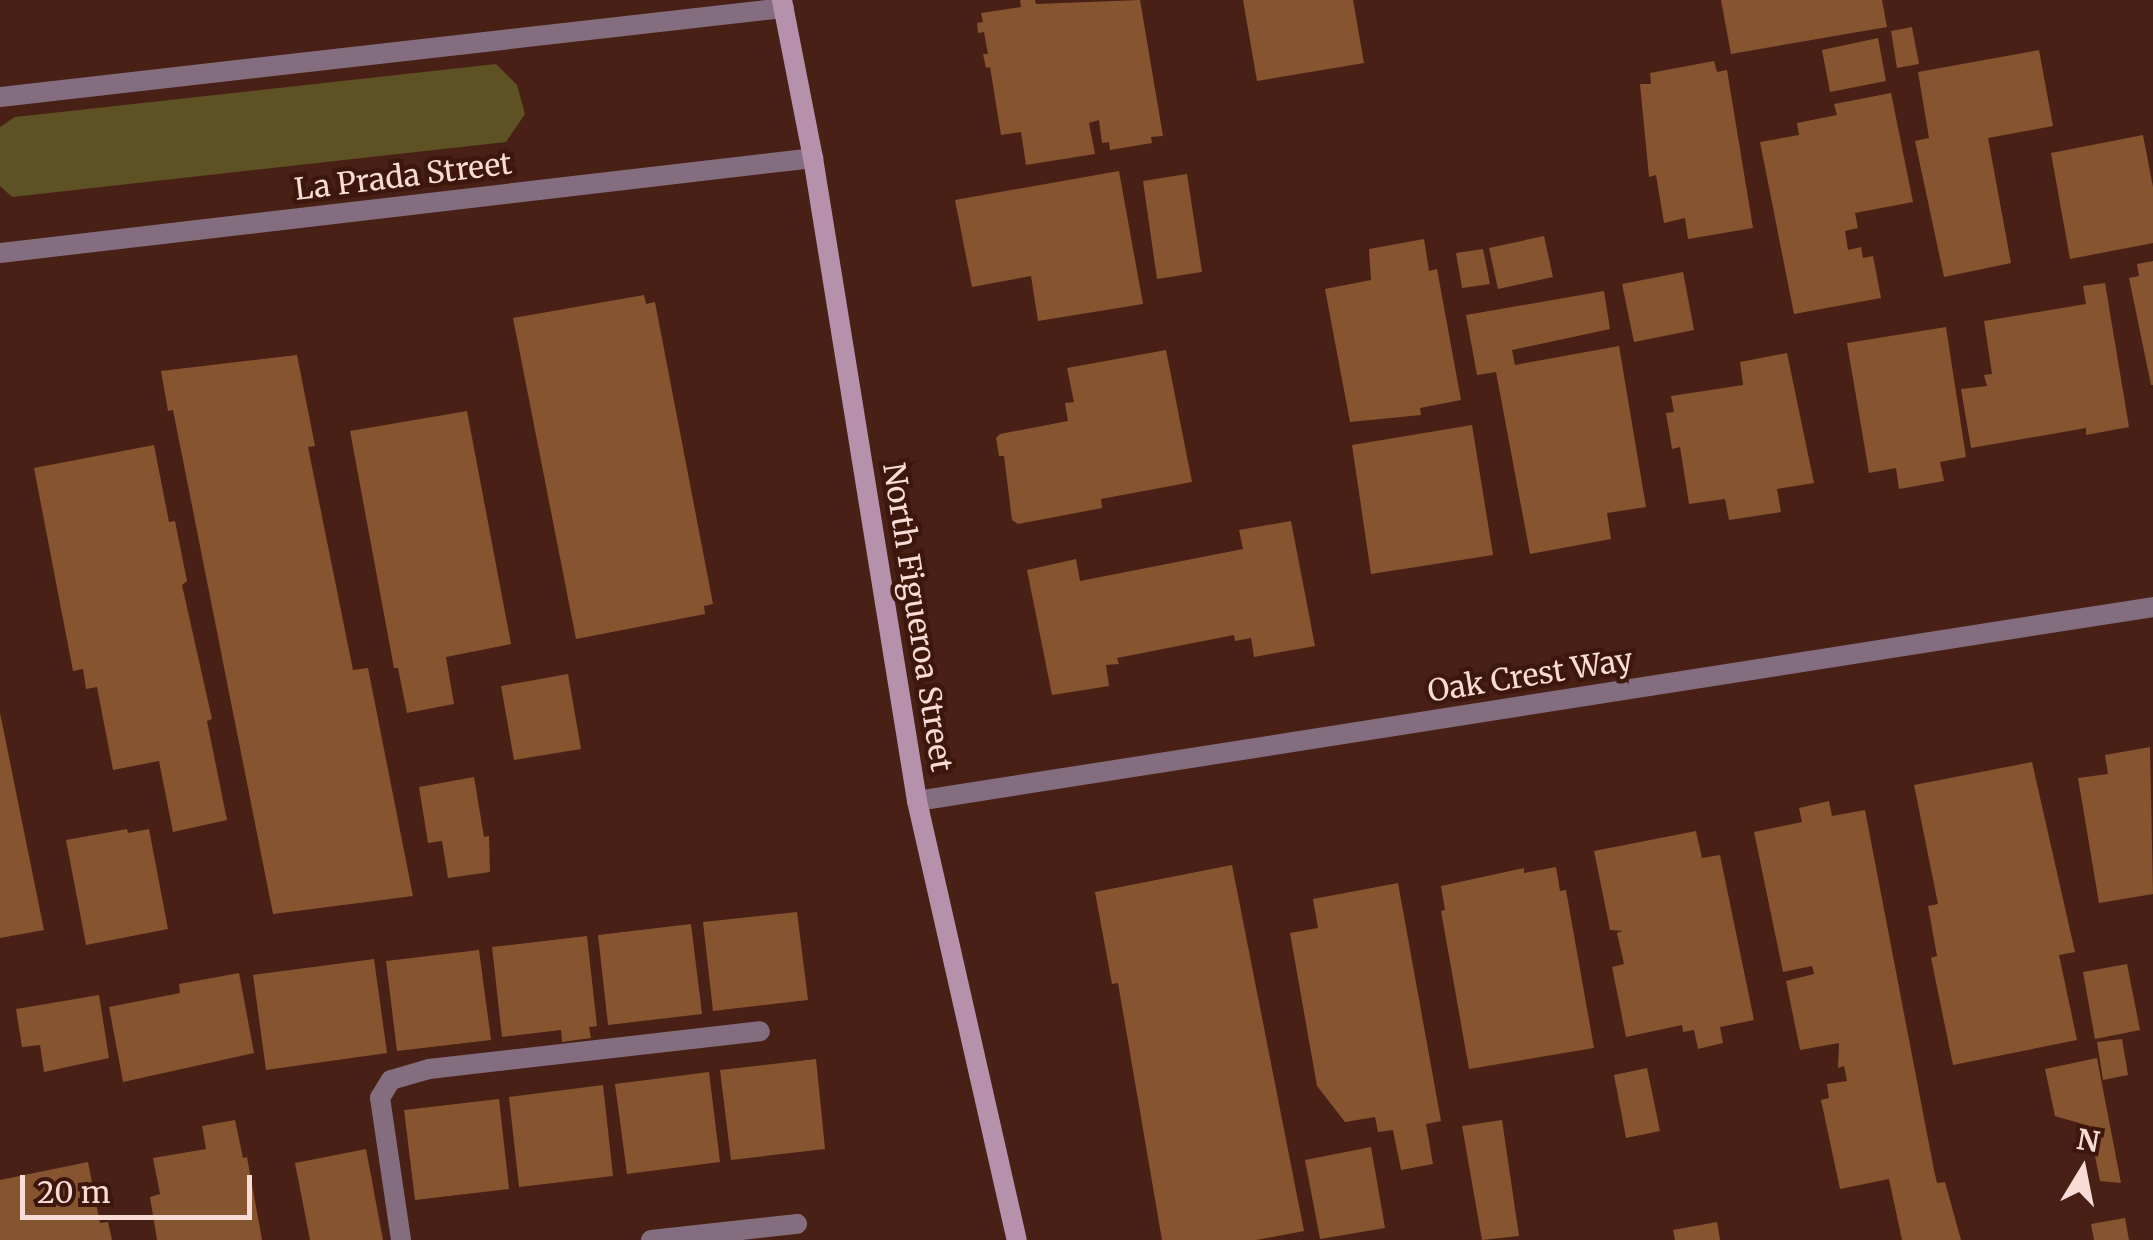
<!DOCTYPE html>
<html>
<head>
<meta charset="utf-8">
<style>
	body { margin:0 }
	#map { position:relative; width:2153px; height:1240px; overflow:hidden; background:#482016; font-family:Merriweather,serif }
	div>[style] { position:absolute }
	.green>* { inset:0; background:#5e5224 }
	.building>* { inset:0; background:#86542f }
	.lane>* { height:20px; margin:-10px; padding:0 10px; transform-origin:10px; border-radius:10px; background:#846d7e }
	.street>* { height:20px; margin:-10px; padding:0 10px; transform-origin:10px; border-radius:10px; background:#846d7e }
	.secondary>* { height:20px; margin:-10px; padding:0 10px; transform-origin:10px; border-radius:10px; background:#b591ac }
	span { translate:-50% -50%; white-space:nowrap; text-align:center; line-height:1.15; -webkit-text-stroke:9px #3d160c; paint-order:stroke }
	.street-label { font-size:30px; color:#f8dcd5 }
	.north { position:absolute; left:2033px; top:1120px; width:100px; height:100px; -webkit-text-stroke:8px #3d160c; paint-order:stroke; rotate:10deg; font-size:28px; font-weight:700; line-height:40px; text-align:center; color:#f8dcd5 }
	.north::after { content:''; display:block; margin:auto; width:35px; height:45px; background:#f8dcd5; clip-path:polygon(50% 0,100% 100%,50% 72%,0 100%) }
	.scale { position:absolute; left:20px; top:1175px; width:232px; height:45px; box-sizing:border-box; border:5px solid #f8dcd5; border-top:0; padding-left:12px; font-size:30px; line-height:35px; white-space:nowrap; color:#f8dcd5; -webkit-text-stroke:8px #3d160c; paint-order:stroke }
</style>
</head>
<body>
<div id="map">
	<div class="green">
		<div style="clip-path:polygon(496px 64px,517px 85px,525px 114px,506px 142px,12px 197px,0 186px,0 127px,15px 117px)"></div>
	</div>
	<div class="building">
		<div style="clip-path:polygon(1020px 0,1035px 0,1036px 4px,1140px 0,1163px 136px,1151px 137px,1152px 143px,1110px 150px,1109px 142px,1102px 143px,1099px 120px,1089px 123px,1095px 154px,1026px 165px,1021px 132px,1001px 135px,990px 67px,986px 68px,983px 54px,988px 54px,984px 32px,978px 33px,977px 23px,983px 22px,981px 13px,1021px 7px)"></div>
		<div style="clip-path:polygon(1243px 0,1353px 0,1364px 63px,1257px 81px)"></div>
		<div style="clip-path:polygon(1721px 0,1882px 0,1887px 27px,1731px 54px)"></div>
		<div style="clip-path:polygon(1912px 27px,1919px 64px,1897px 68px,1891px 31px)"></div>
		<div style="clip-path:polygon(1878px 38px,1886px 81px,1830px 92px,1822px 50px)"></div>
		<div style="clip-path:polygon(2039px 50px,2053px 126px,1988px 138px,2011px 263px,1944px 277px,1915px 141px,1929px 138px,1918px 72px)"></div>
		<div style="clip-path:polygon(1714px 61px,1717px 72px,1727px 70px,1753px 228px,1688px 239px,1685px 218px,1664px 223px,1656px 175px,1649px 177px,1640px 84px,1651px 84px,1650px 73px)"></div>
		<div style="clip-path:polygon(1891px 93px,1913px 202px,1855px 213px,1858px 228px,1845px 231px,1848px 250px,1861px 247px,1863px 258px,1873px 256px,1881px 298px,1794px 314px,1760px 142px,1799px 135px,1797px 123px,1837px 115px,1834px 104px)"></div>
		<div style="clip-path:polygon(2143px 135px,2153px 187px,2153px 243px,2070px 259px,2051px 153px)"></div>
		<div style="clip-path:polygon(1119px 171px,1143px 304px,1038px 321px,1031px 276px,972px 287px,955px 200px)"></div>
		<div style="clip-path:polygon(1187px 174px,1202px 272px,1157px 279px,1143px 181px)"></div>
		<div style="clip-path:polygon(1544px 236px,1553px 277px,1498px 289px,1489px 248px)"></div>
		<div style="clip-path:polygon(1424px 239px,1429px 271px,1437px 269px,1461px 400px,1420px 408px,1421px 415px,1350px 422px,1325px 289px,1371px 280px,1369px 249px)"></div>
		<div style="clip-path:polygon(1483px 249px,1490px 284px,1462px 288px,1456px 253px)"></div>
		<div style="clip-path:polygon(2153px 261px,2153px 385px,2151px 385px,2129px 278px,2139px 276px,2137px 264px)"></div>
		<div style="clip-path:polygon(1683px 272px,1694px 330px,1634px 342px,1622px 284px)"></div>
		<div style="clip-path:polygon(2105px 283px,2129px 427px,2086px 435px,2086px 428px,1971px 448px,1961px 389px,1987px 386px,1984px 375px,1992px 374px,1984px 321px,2086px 304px,2083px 286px)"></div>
		<div style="clip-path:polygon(1604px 291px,1610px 329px,1512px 350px,1515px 365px,1619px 346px,1646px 507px,1607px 513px,1611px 539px,1530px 554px,1496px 372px,1477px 375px,1466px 315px)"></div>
		<div style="clip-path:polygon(644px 295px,646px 304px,655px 302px,713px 604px,704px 606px,705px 614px,576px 639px,513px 318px)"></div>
		<div style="clip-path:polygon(1946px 327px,1966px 457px,1940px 462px,1944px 481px,1899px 489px,1896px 468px,1869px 473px,1847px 343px)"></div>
		<div style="clip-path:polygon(1166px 350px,1192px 482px,1101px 499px,1102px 508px,1018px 524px,1012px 520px,1004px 456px,999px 456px,996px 438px,1000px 434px,1068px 421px,1065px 403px,1074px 402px,1067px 368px)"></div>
		<div style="clip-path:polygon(1787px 353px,1814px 483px,1777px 489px,1781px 512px,1729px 520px,1725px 499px,1689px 504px,1680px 447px,1672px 449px,1666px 413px,1674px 412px,1671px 396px,1743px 385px,1740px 362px)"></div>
		<div style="clip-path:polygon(297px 355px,315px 446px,308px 447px,353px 670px,368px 668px,413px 896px,273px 914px,173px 410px,168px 411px,161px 371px)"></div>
		<div style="clip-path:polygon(467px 411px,511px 644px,446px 657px,454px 704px,407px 713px,398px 668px,394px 668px,350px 431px)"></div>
		<div style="clip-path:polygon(1472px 425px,1493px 555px,1371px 574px,1352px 445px)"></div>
		<div style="clip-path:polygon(154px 445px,169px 522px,175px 521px,187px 581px,182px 585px,212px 719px,207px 721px,227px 820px,173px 832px,159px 761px,113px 770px,97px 687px,86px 689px,83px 669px,73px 671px,34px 468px)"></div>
		<div style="clip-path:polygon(1291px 521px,1315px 646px,1254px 657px,1251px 638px,1235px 641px,1234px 635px,1117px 658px,1119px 664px,1106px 665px,1109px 686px,1052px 695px,1027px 570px,1076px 559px,1080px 581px,1243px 549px,1239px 530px)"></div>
		<div style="clip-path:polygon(568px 674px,581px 749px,514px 760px,501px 686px)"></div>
		<div style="clip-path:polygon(0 713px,44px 930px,0 938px)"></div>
		<div style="clip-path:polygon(2150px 747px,2153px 894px,2099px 903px,2078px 778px,2108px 774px,2105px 755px)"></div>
		<div style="clip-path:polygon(2032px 762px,2075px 952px,2059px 955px,2077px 1040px,1953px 1065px,1931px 958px,1937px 956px,1928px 906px,1938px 904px,1914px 785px)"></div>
		<div style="clip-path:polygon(474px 777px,484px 837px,489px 836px,490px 872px,448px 878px,442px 841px,428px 843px,419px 787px)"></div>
		<div style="clip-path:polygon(1829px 801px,1832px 816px,1865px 810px,1934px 1170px,1937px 1183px,1945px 1182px,1961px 1240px,1902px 1240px,1889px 1179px,1840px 1189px,1821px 1100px,1829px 1098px,1827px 1084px,1847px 1081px,1844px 1066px,1838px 1068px,1839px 1043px,1800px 1050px,1786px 981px,1814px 974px,1812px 966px,1783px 972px,1754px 832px,1802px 822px,1799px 808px)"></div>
		<div style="clip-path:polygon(127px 829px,128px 833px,149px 829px,168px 929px,86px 945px,66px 840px)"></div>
		<div style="clip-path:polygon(1696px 831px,1702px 858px,1720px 855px,1754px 1020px,1720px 1027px,1723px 1043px,1698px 1049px,1694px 1030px,1683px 1032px,1682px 1025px,1626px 1037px,1612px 967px,1624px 964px,1617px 933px,1623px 931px,1610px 930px,1594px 851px)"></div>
		<div style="clip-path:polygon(1232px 865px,1304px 1231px,1256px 1240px,1162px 1240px,1118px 983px,1112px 984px,1095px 892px)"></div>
		<div style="clip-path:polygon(1556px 867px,1560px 891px,1566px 890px,1594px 1048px,1469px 1069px,1441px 911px,1445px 910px,1441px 886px,1524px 868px,1524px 873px)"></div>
		<div style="clip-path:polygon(1398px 883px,1441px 1121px,1426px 1124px,1433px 1164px,1401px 1170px,1393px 1130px,1378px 1132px,1375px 1117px,1345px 1122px,1317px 1086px,1290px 933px,1318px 928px,1313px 899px)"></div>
		<div style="clip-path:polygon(797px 912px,808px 1000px,713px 1011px,703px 922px)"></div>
		<div style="clip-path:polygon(691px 924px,702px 1014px,608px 1025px,598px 935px)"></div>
		<div style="clip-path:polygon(587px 936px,597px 1026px,589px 1027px,591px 1038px,562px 1042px,561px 1030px,502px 1037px,492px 947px)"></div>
		<div style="clip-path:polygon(479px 950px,491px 1040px,397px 1051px,386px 961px)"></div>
		<div style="clip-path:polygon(374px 959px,387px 1053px,266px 1070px,253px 975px)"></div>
		<div style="clip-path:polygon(2127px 964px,2140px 1030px,2095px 1039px,2083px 972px)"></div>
		<div style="clip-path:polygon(239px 973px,254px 1053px,123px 1082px,109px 1007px,180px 993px,179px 984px)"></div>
		<div style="clip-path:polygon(99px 995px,109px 1058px,44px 1072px,40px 1045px,22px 1047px,16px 1009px)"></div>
		<div style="clip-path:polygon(2122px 1039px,2128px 1075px,2103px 1080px,2097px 1042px)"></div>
		<div style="clip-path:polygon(2097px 1058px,2121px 1183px,2100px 1181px,2089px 1126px,2055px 1116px,2045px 1069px)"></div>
		<div style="clip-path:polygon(816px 1059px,825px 1149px,731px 1160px,720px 1070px)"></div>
		<div style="clip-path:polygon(1647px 1068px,1660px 1131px,1626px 1138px,1614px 1075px)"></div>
		<div style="clip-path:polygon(709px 1072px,720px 1162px,627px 1174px,615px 1084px)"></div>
		<div style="clip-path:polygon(603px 1085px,613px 1176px,519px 1187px,509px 1097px)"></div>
		<div style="clip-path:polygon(499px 1099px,509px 1189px,415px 1200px,404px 1110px)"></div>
		<div style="clip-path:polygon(235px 1120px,243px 1158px,247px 1157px,262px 1240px,157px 1240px,150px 1197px,160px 1194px,153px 1158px,206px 1149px,202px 1126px)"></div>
		<div style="clip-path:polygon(1502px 1120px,1519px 1236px,1482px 1240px,1462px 1126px)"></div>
		<div style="clip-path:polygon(1371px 1147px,1385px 1228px,1320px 1239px,1305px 1160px)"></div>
		<div style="clip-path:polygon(366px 1149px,383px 1240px,310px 1240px,295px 1163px)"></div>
		<div style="clip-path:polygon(88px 1162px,100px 1223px,108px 1222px,112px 1240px,0 1240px,0 1180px)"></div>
		<div style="clip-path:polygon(2125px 1218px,2129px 1240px,2094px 1240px,2091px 1224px)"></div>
		<div style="clip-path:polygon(1717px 1222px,1720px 1240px,1675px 1240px,1673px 1230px)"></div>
	</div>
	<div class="lane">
		<div style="left:401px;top:1240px;width:144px;rotate:-98.4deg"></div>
		<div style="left:380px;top:1098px;width:21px;rotate:-59deg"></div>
		<div style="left:391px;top:1080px;width:40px;rotate:-16deg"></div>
		<div style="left:429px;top:1069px;width:333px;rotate:-6.5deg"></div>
		<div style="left:651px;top:1240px;width:147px;rotate:-6.3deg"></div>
	</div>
	<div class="street">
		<div style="left:0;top:97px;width:789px;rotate:-6.48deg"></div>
		<div style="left:0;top:253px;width:819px;rotate:-6.66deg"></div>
		<div style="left:917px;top:801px;width:1251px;rotate:-8.92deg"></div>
	</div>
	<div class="secondary">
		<div style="left:782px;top:0;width:161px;rotate:78.9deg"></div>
		<div style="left:813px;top:158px;width:651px;rotate:80.81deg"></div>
		<div style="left:917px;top:801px;width:450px;rotate:77.2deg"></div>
	</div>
	<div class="street-label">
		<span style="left:403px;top:176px;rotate:-7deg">La Prada Street</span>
		<span style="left:918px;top:617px;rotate:81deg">North Figueroa Street</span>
		<span style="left:1530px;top:675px;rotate:-9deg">Oak Crest Way</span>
	</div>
	<div class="north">N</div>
	<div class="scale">20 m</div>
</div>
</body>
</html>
